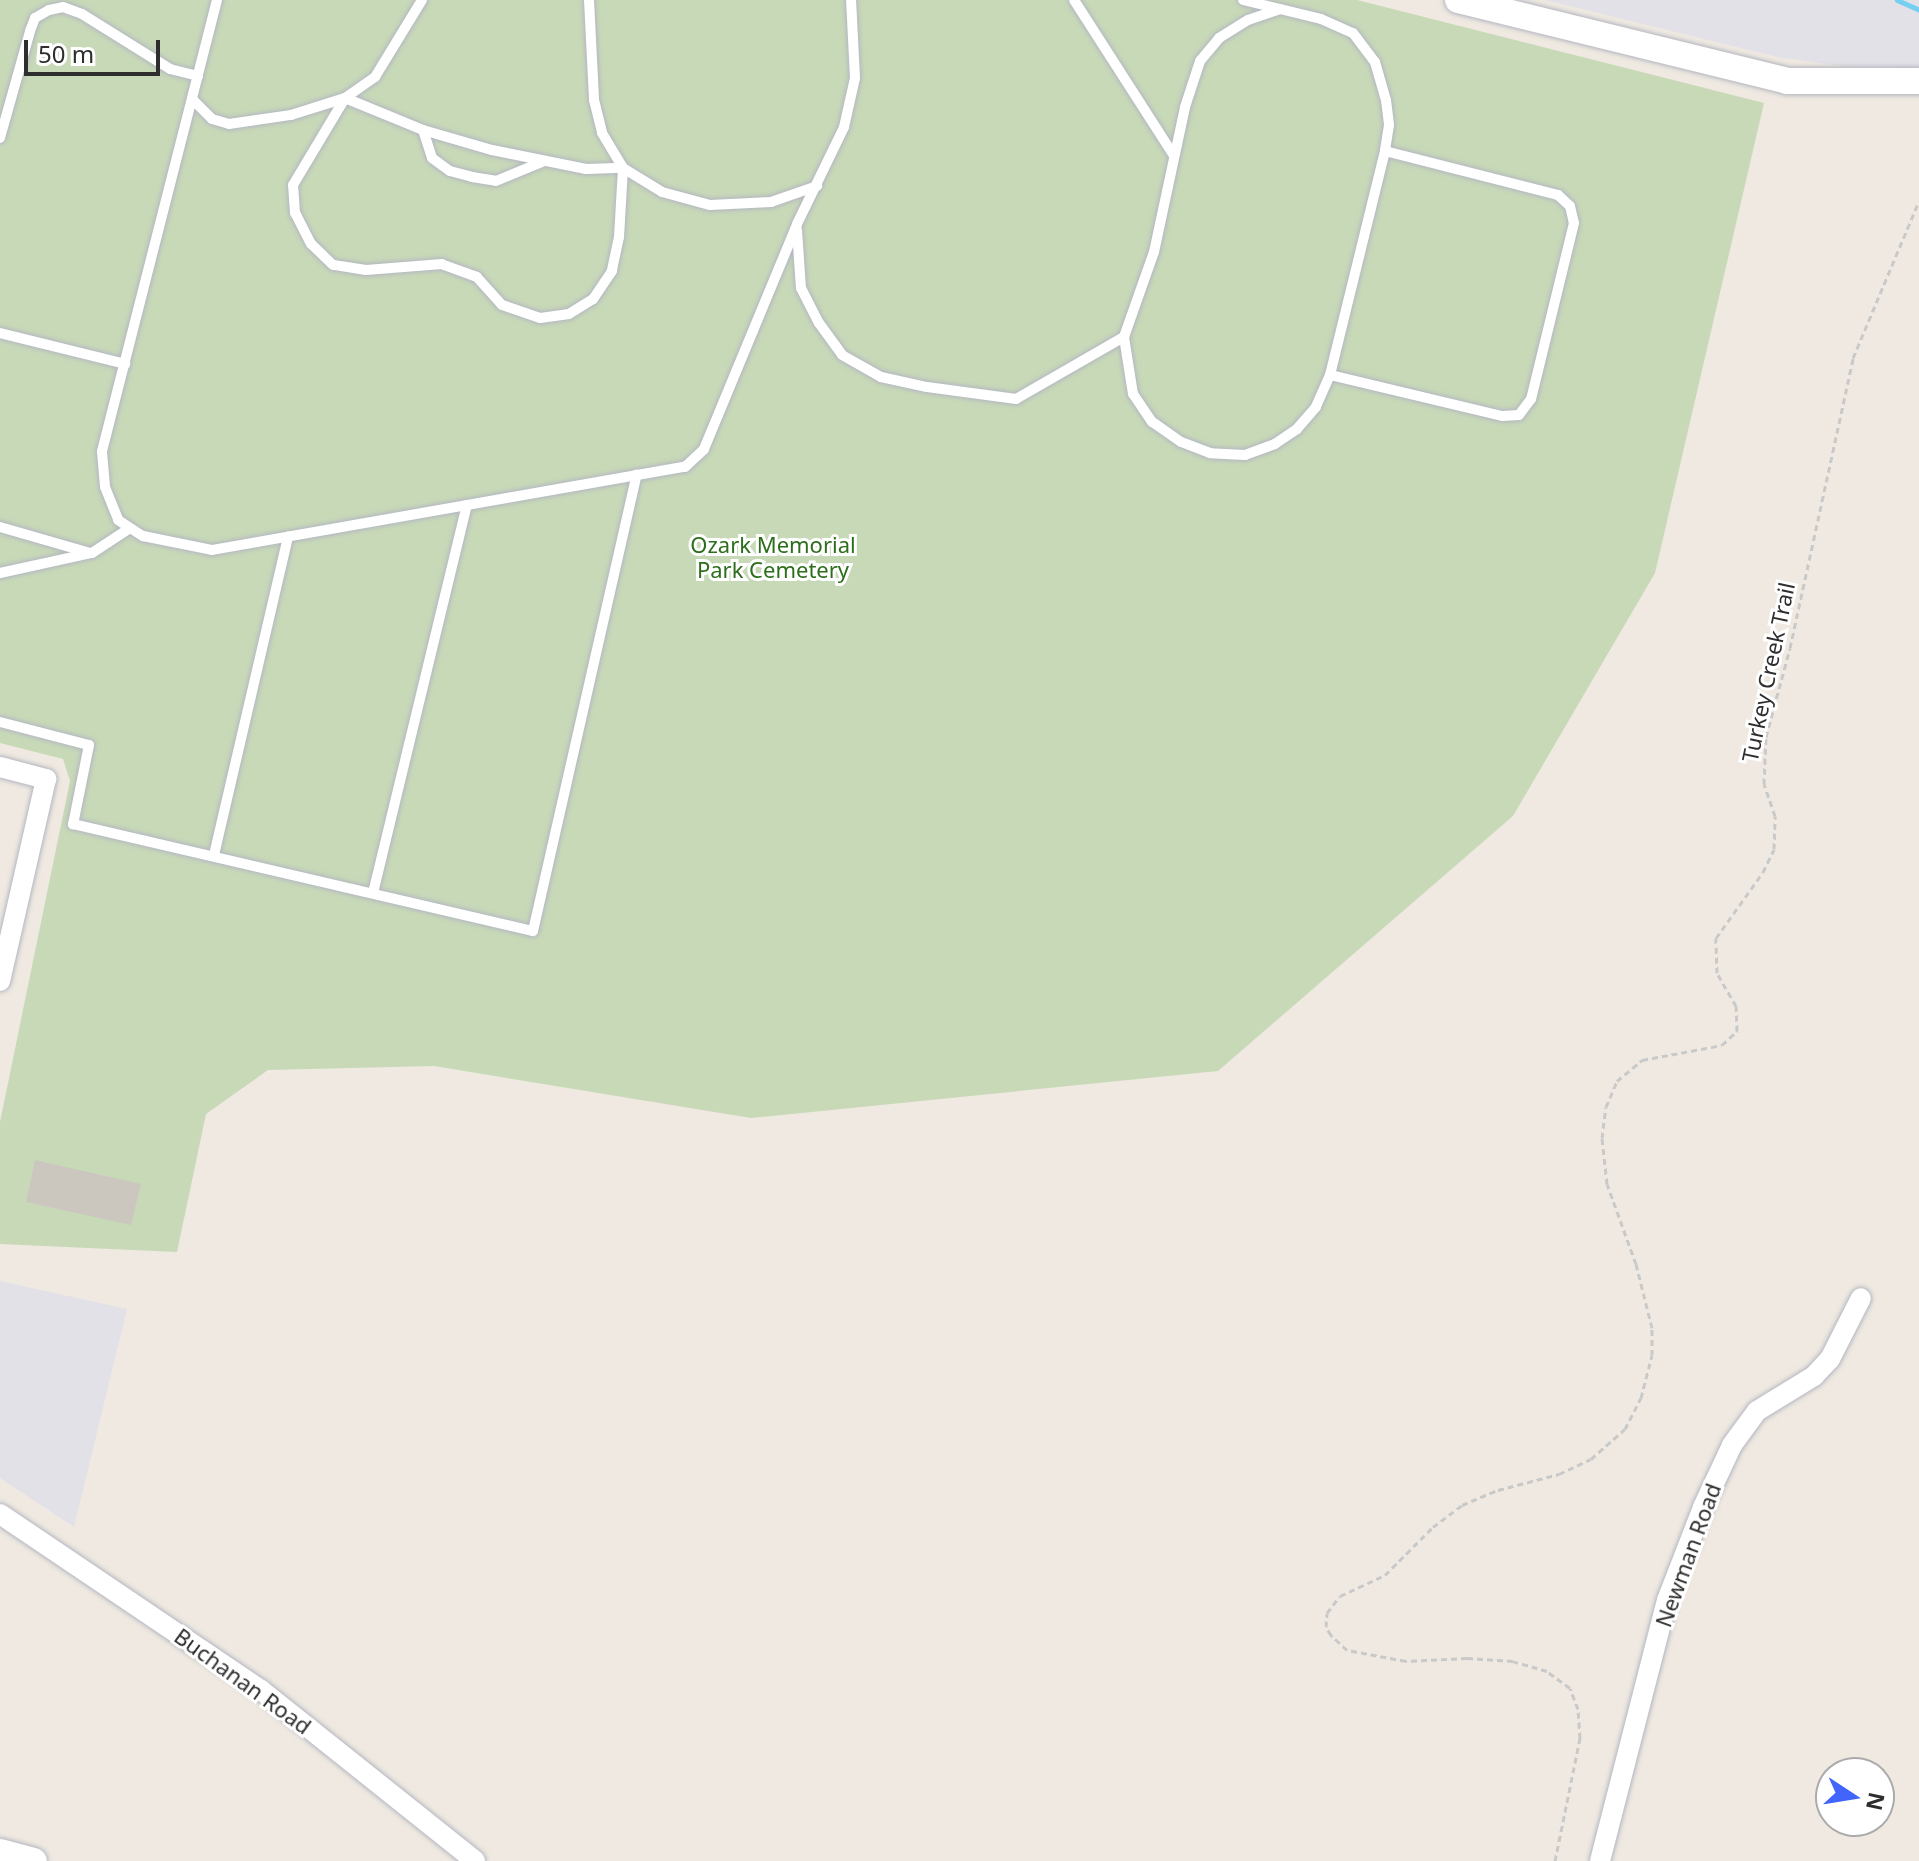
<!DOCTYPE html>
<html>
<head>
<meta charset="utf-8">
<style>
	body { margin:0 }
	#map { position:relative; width:1919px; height:1861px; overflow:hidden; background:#efe9e1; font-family:"Noto Sans",sans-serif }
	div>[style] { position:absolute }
	.industrial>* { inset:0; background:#e3e1e8 }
	.cemetery>* { inset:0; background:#c8d9b8 }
	.stream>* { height:5px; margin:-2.5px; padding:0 2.5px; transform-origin:2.5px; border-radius:2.5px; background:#75cff0 }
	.building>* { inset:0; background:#cbc7bf }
	.path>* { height:3px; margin-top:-1.5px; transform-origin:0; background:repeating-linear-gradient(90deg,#c9c9c9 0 6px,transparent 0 10px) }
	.roads { filter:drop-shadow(0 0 2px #b4b7c1) drop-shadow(0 0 2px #b4b7c1) }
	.service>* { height:10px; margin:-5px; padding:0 5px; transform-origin:5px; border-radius:5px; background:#fff }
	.minor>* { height:20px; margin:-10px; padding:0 10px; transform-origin:10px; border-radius:10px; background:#fff }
	.tertiary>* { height:26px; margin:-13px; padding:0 13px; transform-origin:13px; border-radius:13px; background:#fff }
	span { translate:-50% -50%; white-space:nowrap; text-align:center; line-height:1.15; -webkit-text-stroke:6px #fff; paint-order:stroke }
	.park-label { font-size:22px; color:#2c6e1b }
	.street-label { font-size:22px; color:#2e2e2e }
	.north { position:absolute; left:1815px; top:1757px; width:80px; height:80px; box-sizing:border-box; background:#fff; border:2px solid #ababab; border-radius:50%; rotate:102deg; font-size:22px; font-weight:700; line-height:32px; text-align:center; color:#2e2e2e }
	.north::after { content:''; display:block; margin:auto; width:28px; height:36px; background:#4264fb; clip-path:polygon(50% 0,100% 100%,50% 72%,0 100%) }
	.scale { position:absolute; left:24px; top:40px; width:136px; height:36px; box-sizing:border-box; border:4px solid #2e2e2e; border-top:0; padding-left:10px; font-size:24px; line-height:28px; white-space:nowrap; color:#2e2e2e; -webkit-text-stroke:6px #fff; paint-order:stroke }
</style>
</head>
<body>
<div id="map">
	<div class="industrial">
		<div style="clip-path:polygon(1545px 0,1919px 0,1919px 68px,1841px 66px,1777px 57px)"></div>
		<div style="clip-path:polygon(0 1281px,127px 1309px,74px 1527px,0 1478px)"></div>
	</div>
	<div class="cemetery">
		<div style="clip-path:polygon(0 0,1357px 0,1764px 103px,1655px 573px,1513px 816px,1218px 1071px,751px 1118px,434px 1066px,268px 1070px,206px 1114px,177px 1252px,0 1244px,0 1122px,70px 781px,63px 759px,0 743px)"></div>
	</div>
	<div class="stream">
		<div style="left:1897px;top:0;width:24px;rotate:24deg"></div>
	</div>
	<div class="building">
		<div style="clip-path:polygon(35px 1160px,141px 1184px,131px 1225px,26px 1202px)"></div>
	</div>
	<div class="path">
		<div style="left:1555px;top:1861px;width:126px;rotate:-78.5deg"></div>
		<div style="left:1580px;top:1738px;width:29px;rotate:-94deg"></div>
		<div style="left:1578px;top:1709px;width:22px;rotate:-111deg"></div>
		<div style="left:1570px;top:1688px;width:29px;rotate:-144deg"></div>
		<div style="left:1547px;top:1671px;width:35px;rotate:-164deg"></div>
		<div style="left:1513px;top:1661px;width:46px;rotate:-176.3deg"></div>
		<div style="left:1467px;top:1658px;width:61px;rotate:177.2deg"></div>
		<div style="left:1406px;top:1661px;width:60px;rotate:-169.4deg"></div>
		<div style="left:1347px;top:1650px;width:22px;rotate:-137deg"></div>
		<div style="left:1331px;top:1635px;width:9px;rotate:-122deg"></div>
		<div style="left:1326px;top:1627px;width:14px;rotate:-86deg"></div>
		<div style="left:1327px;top:1613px;width:21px;rotate:-53deg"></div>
		<div style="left:1340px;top:1596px;width:50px;rotate:-25deg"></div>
		<div style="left:1385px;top:1575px;width:68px;rotate:-45deg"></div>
		<div style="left:1433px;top:1527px;width:36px;rotate:-37deg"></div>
		<div style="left:1462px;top:1505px;width:39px;rotate:-23deg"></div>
		<div style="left:1498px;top:1490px;width:63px;rotate:-14.7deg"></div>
		<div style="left:1559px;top:1474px;width:35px;rotate:-25deg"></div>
		<div style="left:1591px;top:1459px;width:45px;rotate:-41.4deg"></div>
		<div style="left:1625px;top:1429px;width:35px;rotate:-63deg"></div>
		<div style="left:1641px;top:1398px;width:44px;rotate:-75.7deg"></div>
		<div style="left:1652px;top:1355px;width:27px;rotate:-90deg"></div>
		<div style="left:1652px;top:1328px;width:66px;rotate:-104deg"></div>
		<div style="left:1636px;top:1264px;width:85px;rotate:-109.9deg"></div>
		<div style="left:1607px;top:1184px;width:46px;rotate:-96.2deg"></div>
		<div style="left:1602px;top:1138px;width:31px;rotate:-83deg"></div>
		<div style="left:1606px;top:1107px;width:28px;rotate:-67deg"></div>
		<div style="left:1617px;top:1081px;width:33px;rotate:-40deg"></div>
		<div style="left:1642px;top:1060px;width:81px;rotate:-10.6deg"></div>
		<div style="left:1722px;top:1045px;width:21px;rotate:-43deg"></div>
		<div style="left:1737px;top:1031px;width:25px;rotate:-92deg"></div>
		<div style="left:1736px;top:1006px;width:38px;rotate:-120deg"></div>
		<div style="left:1717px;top:973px;width:35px;rotate:-92deg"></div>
		<div style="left:1716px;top:938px;width:81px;rotate:-54.5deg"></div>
		<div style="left:1763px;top:872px;width:25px;rotate:-64deg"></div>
		<div style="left:1774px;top:849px;width:33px;rotate:-88deg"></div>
		<div style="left:1775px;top:816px;width:34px;rotate:-109deg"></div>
		<div style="left:1764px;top:784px;width:47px;rotate:-87.6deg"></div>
		<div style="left:1766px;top:737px;width:92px;rotate:-74.9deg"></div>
		<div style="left:1790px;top:648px;width:297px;rotate:-77.7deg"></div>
		<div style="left:1853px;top:358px;width:170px;rotate:-67.2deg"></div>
	</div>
	<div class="roads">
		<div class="service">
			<div style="left:217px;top:0;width:466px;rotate:104.3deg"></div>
			<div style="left:102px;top:452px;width:35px;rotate:85deg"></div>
			<div style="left:105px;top:487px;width:35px;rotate:68deg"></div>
			<div style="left:118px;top:520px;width:30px;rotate:33deg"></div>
			<div style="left:143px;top:536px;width:70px;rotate:11.5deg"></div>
			<div style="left:212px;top:550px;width:480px;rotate:-10deg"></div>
			<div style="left:685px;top:467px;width:26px;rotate:-43deg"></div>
			<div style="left:704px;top:449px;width:243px;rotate:-67.5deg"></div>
			<div style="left:797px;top:224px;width:108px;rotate:-64.1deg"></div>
			<div style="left:844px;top:127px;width:50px;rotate:-77.3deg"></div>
			<div style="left:855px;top:78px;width:78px;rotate:-92.9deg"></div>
			<div style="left:589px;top:0;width:100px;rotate:87.1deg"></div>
			<div style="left:594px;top:100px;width:34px;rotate:76deg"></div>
			<div style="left:602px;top:133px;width:41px;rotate:59deg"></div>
			<div style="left:623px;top:168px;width:46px;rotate:31.6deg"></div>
			<div style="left:662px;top:192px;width:50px;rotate:15.2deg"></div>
			<div style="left:710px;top:205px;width:61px;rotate:-2.8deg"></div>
			<div style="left:771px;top:202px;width:49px;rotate:-19.2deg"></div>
			<div style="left:1074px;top:0;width:185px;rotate:57.3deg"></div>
			<div style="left:1243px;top:0;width:80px;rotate:13.7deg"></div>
			<div style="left:1321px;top:19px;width:35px;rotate:24deg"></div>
			<div style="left:1353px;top:33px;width:36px;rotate:53deg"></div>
			<div style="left:1375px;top:62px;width:40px;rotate:74deg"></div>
			<div style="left:1386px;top:100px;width:25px;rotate:83deg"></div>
			<div style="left:1389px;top:125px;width:26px;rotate:99deg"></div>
			<div style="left:1385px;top:151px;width:179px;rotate:14.3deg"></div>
			<div style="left:1558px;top:195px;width:16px;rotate:43deg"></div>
			<div style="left:1570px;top:206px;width:17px;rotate:77deg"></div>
			<div style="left:1574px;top:223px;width:181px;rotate:103.7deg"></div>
			<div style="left:1531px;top:399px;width:20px;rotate:127deg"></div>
			<div style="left:1519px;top:415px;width:17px;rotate:177deg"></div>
			<div style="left:1502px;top:416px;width:177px;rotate:-166.6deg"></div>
			<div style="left:1330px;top:375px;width:35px;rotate:114deg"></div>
			<div style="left:1316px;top:407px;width:29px;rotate:131deg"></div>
			<div style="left:1297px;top:429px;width:27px;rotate:146deg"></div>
			<div style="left:1275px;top:444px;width:32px;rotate:160deg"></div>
			<div style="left:1245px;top:455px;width:35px;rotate:-177deg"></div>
			<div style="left:1210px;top:453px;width:31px;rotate:-159deg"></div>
			<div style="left:1181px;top:442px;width:35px;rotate:-145deg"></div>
			<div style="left:1152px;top:422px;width:34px;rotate:-124deg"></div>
			<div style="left:1133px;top:394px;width:58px;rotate:-99deg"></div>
			<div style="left:1124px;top:337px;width:90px;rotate:-70.6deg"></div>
			<div style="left:1154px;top:252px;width:148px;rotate:-77.9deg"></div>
			<div style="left:1185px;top:107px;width:48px;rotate:-71.9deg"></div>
			<div style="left:1200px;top:61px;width:30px;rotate:-50deg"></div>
			<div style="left:1219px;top:38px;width:34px;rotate:-32deg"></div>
			<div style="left:1248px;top:20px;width:34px;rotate:-19deg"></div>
			<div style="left:345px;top:98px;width:84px;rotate:22.3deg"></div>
			<div style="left:423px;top:130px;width:72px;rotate:16.2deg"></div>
			<div style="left:492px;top:150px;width:96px;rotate:11.4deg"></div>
			<div style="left:586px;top:169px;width:37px;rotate:-2deg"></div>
			<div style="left:623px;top:168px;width:69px;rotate:93.3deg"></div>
			<div style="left:619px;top:237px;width:35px;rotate:102deg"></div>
			<div style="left:612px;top:271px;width:34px;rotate:124deg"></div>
			<div style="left:593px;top:299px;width:28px;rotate:148deg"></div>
			<div style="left:569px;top:314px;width:29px;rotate:172deg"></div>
			<div style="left:540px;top:318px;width:40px;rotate:-161.1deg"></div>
			<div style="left:502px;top:305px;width:38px;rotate:-132deg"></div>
			<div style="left:477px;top:277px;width:37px;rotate:-160deg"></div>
			<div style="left:442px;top:264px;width:76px;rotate:175.5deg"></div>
			<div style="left:366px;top:270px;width:33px;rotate:-171deg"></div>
			<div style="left:333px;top:265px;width:30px;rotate:-136deg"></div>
			<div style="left:311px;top:244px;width:35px;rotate:-117deg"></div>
			<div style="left:295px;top:213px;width:28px;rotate:-94deg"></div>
			<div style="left:293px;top:185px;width:101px;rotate:-59.1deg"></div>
			<div style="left:192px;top:99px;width:28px;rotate:45deg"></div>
			<div style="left:212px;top:119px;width:18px;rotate:16deg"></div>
			<div style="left:229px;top:124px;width:63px;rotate:-8.3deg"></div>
			<div style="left:291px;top:115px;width:57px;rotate:-17.5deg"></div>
			<div style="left:345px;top:98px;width:37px;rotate:-35deg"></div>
			<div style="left:375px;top:77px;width:90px;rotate:-58.6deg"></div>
			<div style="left:423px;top:130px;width:29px;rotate:72deg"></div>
			<div style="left:432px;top:158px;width:22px;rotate:36deg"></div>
			<div style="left:450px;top:171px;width:23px;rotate:15deg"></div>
			<div style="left:472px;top:177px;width:24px;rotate:9deg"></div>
			<div style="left:496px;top:181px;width:50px;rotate:-22.4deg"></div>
			<div style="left:0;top:138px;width:111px;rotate:-74.3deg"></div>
			<div style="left:30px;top:31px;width:14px;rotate:-69deg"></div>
			<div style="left:35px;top:18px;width:16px;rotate:-30deg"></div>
			<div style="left:49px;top:10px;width:14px;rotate:-12deg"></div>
			<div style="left:63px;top:7px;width:20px;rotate:20deg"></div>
			<div style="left:82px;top:14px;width:104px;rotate:32deg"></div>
			<div style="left:170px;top:69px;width:29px;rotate:14deg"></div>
			<div style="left:797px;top:230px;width:58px;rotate:86.1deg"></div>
			<div style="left:801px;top:288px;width:39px;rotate:63deg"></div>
			<div style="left:819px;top:323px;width:39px;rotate:54deg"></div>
			<div style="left:842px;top:355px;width:45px;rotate:29.4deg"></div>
			<div style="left:881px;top:377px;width:47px;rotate:12.3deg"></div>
			<div style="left:927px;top:387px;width:90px;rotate:7.7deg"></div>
			<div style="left:1016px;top:399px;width:125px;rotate:-29.9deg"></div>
			<div style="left:0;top:333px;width:129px;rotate:13.9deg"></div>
			<div style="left:1330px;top:375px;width:231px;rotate:-76.2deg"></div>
			<div style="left:0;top:527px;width:94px;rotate:16.1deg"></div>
			<div style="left:0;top:573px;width:94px;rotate:-12.3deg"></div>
			<div style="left:92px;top:553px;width:45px;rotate:-33.3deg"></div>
			<div style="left:0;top:722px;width:92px;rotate:14.5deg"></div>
			<div style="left:89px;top:745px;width:81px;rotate:101.4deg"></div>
			<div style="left:73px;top:824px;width:472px;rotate:13.1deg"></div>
			<div style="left:533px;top:931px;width:468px;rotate:-77.2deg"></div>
			<div style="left:214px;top:855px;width:327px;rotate:-76.9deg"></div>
			<div style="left:373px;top:893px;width:399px;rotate:-76.4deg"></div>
		</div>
		<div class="minor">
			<div style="left:0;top:767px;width:48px;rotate:14.6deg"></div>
			<div style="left:46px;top:779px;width:207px;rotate:102.8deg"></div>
			<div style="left:0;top:1514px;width:315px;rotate:34deg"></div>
			<div style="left:261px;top:1690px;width:274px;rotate:38.6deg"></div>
			<div style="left:1600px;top:1861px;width:269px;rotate:-75.6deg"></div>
			<div style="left:1667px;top:1600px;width:100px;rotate:-68.8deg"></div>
			<div style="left:1703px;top:1507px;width:68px;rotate:-64.9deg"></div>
			<div style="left:1732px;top:1445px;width:42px;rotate:-53.7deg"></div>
			<div style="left:1757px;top:1411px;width:67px;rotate:-31.6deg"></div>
			<div style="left:1814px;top:1376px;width:23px;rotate:-47deg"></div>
			<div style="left:1830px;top:1359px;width:68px;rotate:-63.1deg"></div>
		</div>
		<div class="tertiary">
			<div style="left:1458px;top:0;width:339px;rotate:13.8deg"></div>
			<div style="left:1787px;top:81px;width:132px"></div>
			<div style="left:0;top:1852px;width:35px;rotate:15deg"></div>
		</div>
	</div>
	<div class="park-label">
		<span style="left:773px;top:557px">Ozark Memorial<br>Park Cemetery</span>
	</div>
	<div class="street-label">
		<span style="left:1768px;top:672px;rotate:-78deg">Turkey Creek Trail</span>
		<span style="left:1688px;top:1555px;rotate:-70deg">Newman Road</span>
		<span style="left:243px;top:1681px;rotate:36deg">Buchanan Road</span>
	</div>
	<div class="north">N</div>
	<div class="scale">50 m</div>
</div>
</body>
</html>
